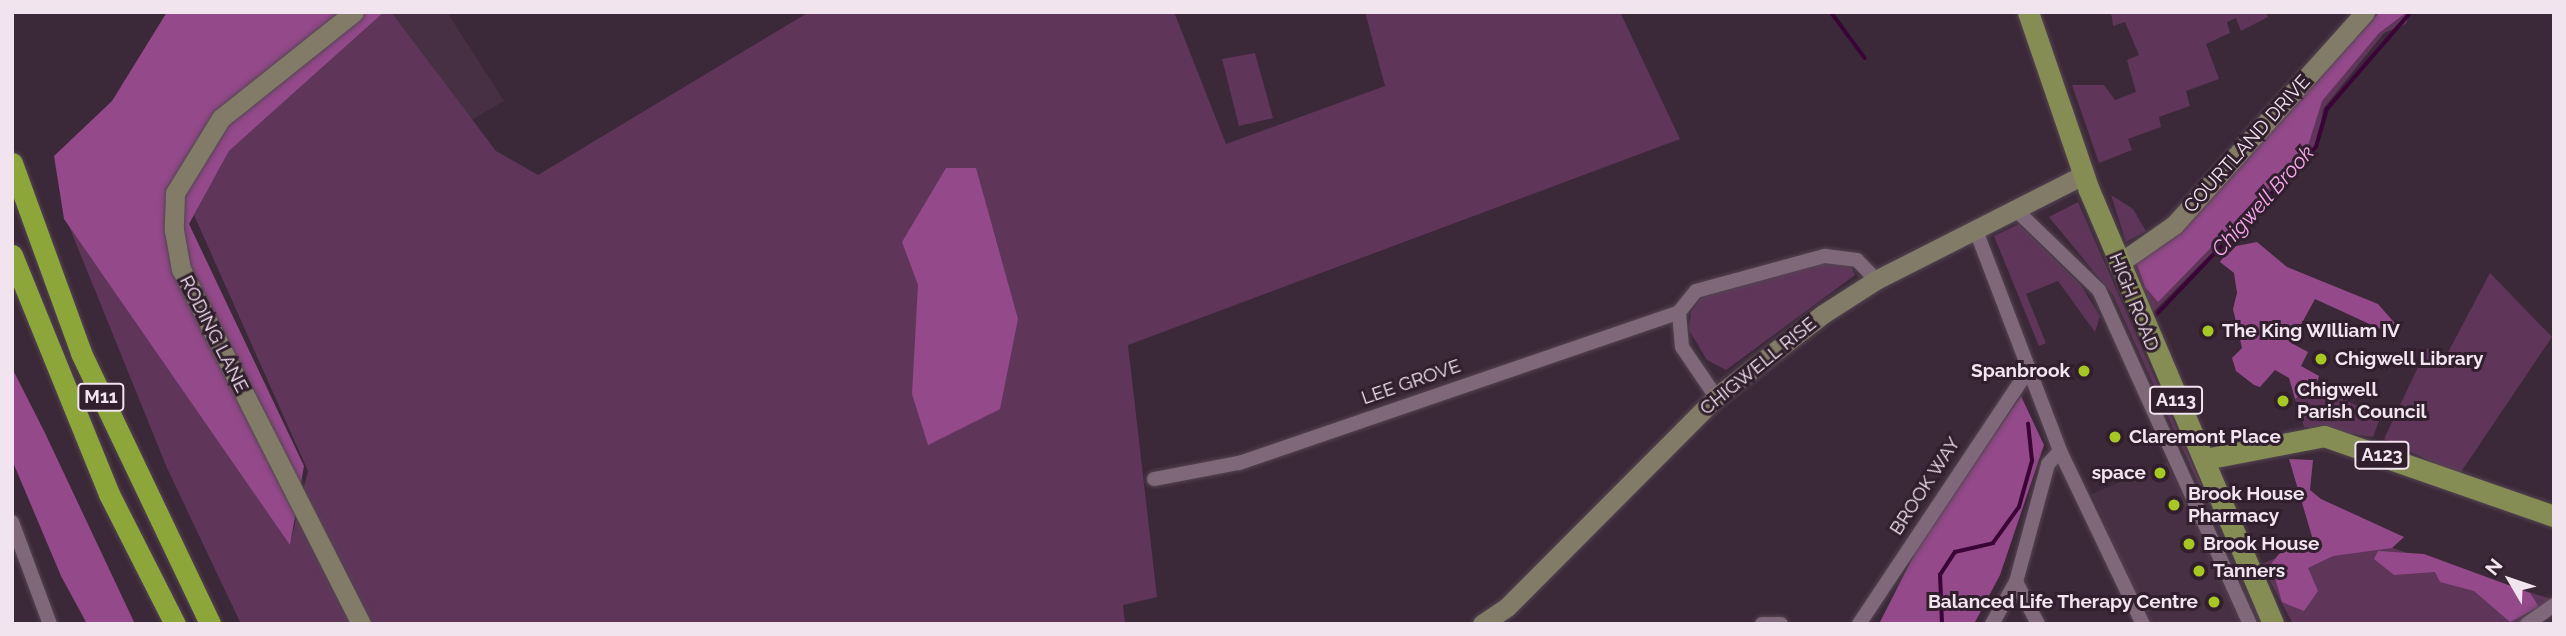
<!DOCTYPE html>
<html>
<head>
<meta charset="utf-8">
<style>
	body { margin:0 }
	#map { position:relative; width:2566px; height:636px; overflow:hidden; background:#3b2838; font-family:Raleway,sans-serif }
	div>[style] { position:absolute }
	.built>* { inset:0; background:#483044 }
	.green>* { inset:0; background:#5f365a }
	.forest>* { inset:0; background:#93498a }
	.stream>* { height:3.5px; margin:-1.75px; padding:0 1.75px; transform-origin:1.75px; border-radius:1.75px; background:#3a0436 }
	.roads { filter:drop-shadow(0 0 2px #544451) drop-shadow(0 0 2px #544451) }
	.street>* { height:14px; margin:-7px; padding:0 7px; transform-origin:7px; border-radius:7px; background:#7e687a }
	.secondary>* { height:19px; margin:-9.5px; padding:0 9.5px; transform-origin:9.5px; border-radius:9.5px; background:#827b67 }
	.primary>* { height:21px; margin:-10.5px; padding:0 10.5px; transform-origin:10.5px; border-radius:10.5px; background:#868d54 }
	.highway>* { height:21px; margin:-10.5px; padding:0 10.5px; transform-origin:10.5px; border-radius:10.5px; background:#8ca63a }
	.dots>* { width:19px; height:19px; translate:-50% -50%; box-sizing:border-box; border:4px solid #311f2e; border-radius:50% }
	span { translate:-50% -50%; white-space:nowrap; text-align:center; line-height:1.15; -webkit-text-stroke:6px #311f2e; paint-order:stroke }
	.shield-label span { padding:2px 5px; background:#311f2e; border:2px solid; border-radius:5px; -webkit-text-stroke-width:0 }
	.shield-label { font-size:18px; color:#f1e4ee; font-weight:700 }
	.street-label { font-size:19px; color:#f1e4ee }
	.poi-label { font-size:19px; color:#f1e4ee; font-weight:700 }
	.left { translate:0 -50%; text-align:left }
	.right { translate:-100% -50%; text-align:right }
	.water-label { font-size:21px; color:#f8a8ed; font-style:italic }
	.frame { position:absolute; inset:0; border:14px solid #f1e4ee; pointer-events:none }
	.north { position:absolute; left:2475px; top:545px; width:70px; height:70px; -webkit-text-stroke:5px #311f2e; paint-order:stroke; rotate:309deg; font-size:19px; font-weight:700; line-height:28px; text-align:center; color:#f1e4ee }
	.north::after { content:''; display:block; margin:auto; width:24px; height:32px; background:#f1e4ee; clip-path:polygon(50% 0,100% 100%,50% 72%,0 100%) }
</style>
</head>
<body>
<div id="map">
	<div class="built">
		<div style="clip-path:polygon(390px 12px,447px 12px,504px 101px,459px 127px)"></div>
		<div style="clip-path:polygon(2167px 462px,2241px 624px,2148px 624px,2092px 494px)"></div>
	</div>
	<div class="green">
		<div style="clip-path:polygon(384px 12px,391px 12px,496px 151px,538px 175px,809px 12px,1174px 12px,1226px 144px,1385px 86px,1365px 12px,1620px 12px,1680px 139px,1128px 345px,1157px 597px,1123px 605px,1125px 624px,241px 624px,167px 468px,69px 226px,290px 544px,308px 471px,194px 215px,229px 151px)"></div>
		<div style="clip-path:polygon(2111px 12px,2266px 12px,2268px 17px,2241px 31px,2236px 18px,2227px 22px,2230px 33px,2206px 44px,2219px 79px,2186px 91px,2190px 106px,2159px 117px,2161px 127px,2128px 139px,2132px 150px,2099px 163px,2072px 85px,2104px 85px,2115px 100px,2136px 92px,2127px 60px,2139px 55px,2125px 22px,2113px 26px)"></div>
		<div style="clip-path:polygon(2377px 12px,2410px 12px,2406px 24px,2384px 33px,2323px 109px,2317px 148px,2152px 313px,2131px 260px,2168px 241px)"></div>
		<div style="clip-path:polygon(1255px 53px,1273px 118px,1239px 126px,1222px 59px)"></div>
		<div style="clip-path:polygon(2111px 195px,2133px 209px,2146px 231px,2126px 242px)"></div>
		<div style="clip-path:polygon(2078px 202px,2203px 488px,2202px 492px,2113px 295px,2049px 217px)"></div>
		<div style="clip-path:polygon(2019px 224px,2080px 284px,2100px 316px,2095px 332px,2058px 281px,2026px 294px,2046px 343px,2039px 346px,1994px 236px)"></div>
		<div style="clip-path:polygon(1824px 261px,1850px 265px,1855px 275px,1726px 370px,1707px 360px,1689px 330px,1691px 312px,1701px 298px)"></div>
		<div style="clip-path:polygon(2490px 273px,2552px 337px,2459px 475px,2384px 439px,2427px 348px,2445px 358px)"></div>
		<div style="clip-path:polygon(2316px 385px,2373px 414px,2379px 421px,2373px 437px,2304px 427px,2295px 399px)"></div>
		<div style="clip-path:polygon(2350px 529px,2398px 550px,2554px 600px,2525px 624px,2293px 624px,2261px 564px)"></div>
	</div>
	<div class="forest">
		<div style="clip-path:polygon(167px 12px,384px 12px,229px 151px,189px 224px,304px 466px,290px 545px,64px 219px,54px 156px,112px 101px)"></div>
		<div style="clip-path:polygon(2380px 12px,2407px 12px,2379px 33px,2322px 101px,2307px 149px,2158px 302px,2145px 287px,2136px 261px,2169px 242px)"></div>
		<div style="clip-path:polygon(946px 168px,976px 168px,1018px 319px,1000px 409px,928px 445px,912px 394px,918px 285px,902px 242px)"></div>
		<div style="clip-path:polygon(2257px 242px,2287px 267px,2378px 304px,2399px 328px,2389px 333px,2315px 299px,2291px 343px,2308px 352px,2301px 366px,2319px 376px,2316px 385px,2295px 399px,2289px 378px,2275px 370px,2260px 387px,2254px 385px,2236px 371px,2232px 358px,2242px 348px,2233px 309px,2237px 293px,2234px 273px,2220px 262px,2231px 247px)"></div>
		<div style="clip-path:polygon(12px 368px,45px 433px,135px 624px,87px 624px,61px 576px,12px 460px)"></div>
		<div style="clip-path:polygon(2021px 396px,2044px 445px,2000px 575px,1974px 624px,1879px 624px,1925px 533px)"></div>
		<div style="clip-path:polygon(2289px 459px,2313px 460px,2310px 490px,2321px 499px,2404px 537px,2392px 548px,2333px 556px,2308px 568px,2318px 591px,2304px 611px,2282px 602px,2271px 564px,2279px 554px,2313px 540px)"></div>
		<div style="clip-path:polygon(2378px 551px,2424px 554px,2530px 593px,2539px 607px,2510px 622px,2474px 591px,2440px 582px,2435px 572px,2394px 575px,2374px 559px)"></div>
	</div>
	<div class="stream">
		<div style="left:1831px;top:12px;width:57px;rotate:53.5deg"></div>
		<div style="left:2155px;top:316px;width:233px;rotate:-46.4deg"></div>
		<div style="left:2316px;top:147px;width:40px;rotate:-74deg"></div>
		<div style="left:2327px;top:109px;width:128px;rotate:-49.1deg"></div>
		<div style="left:1942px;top:624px;width:49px;rotate:-92.3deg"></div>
		<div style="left:1940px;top:575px;width:27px;rotate:-57deg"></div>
		<div style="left:1955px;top:552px;width:39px;rotate:-13deg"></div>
		<div style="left:1993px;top:543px;width:44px;rotate:-54.2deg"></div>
		<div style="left:2019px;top:507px;width:48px;rotate:-74.2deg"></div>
		<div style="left:2032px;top:461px;width:37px;rotate:-96deg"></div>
	</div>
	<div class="roads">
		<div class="street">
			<div style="left:2014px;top:208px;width:118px;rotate:44deg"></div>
			<div style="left:2099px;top:290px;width:367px;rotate:65.7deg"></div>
			<div style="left:1975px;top:228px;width:239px;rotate:69.1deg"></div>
			<div style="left:2060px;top:451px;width:192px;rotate:64.4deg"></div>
			<div style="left:1716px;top:397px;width:60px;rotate:-124.2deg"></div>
			<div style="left:1682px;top:347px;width:35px;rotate:-95deg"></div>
			<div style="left:1679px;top:312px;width:27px;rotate:-51deg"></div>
			<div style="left:1696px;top:291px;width:134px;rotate:-15.2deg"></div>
			<div style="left:1825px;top:256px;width:32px;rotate:7deg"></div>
			<div style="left:1857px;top:260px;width:28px;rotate:46deg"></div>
			<div style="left:1154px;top:479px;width:86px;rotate:-10.7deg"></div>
			<div style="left:1239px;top:463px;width:465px;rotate:-18.9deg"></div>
			<div style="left:12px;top:522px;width:109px;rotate:69.6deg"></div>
			<div style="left:1762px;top:624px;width:19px"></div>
			<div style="left:1859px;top:624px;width:303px;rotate:-56.3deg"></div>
			<div style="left:1992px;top:624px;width:48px;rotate:-60.3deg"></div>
			<div style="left:2038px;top:624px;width:47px;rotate:-117.6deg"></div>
			<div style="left:2016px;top:582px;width:122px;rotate:-74.8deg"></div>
			<div style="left:2048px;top:464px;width:18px;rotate:-47deg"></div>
			<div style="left:2527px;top:624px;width:33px;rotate:-35deg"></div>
		</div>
		<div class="secondary">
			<div style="left:354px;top:12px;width:170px;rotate:141.4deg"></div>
			<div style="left:221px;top:118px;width:88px;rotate:121.5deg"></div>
			<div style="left:175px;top:193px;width:37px;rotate:92deg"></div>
			<div style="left:174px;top:230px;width:40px;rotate:80deg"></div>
			<div style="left:181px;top:269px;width:398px;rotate:63.1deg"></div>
			<div style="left:2118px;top:264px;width:68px;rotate:-34.9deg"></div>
			<div style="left:2174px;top:225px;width:286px;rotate:-48.1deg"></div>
			<div style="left:1482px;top:624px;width:30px;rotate:-34deg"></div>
			<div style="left:1507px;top:607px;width:296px;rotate:-45.1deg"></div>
			<div style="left:1716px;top:397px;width:135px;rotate:-37.8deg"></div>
			<div style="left:1823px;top:314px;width:63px;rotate:-32.7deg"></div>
			<div style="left:1876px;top:280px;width:232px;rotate:-26.9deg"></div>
		</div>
		<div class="primary">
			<div style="left:2028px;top:12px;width:188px;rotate:71.1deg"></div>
			<div style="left:2089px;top:190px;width:471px;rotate:67deg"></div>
			<div style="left:2205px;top:459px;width:121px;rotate:-10.9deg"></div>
			<div style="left:2324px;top:436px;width:244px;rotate:19.2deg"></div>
		</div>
		<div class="highway">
			<div style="left:12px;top:163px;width:202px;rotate:70deg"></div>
			<div style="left:81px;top:353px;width:300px;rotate:64.5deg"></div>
			<div style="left:12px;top:255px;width:258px;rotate:67.9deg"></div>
			<div style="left:109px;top:494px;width:146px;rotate:63.1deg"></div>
		</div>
	</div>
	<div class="dots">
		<div style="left:2208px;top:331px;background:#a6c821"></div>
		<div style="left:2321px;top:359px;background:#a6c821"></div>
		<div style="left:2084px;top:371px;background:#a6c821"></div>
		<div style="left:2283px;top:401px;background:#a6c821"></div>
		<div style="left:2115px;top:437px;background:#a6c821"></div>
		<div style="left:2160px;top:473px;background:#a6c821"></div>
		<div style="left:2174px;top:505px;background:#a6c821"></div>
		<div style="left:2189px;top:544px;background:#a6c821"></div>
		<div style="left:2199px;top:571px;background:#a6c821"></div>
		<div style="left:2214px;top:602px;background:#a6c821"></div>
	</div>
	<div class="shield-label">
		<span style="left:101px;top:397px">M11</span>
		<span style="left:2176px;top:400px">A113</span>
		<span style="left:2382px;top:455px">A123</span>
	</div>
	<div class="street-label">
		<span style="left:2247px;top:144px;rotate:-48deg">COURTLAND DRIVE</span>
		<span style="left:2134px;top:302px;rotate:68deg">HIGH ROAD</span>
		<span style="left:214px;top:334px;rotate:63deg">RODING LANE</span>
		<span style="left:1758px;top:366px;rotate:-39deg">CHIGWELL RISE</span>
		<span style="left:1411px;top:382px;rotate:-19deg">LEE GROVE</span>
		<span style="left:1925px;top:486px;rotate:-57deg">BROOK WAY</span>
	</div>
	<div class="poi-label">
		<span class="left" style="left:2222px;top:331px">The King WIlliam IV</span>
		<span class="left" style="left:2335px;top:359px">Chigwell Library</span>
		<span class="right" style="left:2070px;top:371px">Spanbrook</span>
		<span class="left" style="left:2297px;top:401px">Chigwell<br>Parish Council</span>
		<span class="left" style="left:2129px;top:437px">Claremont Place</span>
		<span class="right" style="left:2146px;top:473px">space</span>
		<span class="left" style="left:2188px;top:505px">Brook House<br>Pharmacy</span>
		<span class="left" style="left:2203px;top:544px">Brook House</span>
		<span class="left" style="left:2213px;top:571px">Tanners</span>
		<span class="right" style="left:2198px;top:602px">Balanced Life Therapy Centre</span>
	</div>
	<div class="water-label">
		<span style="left:2263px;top:201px;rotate:-48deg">Chigwell Brook</span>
	</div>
	<div class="frame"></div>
	<div class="north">N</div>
</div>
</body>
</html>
